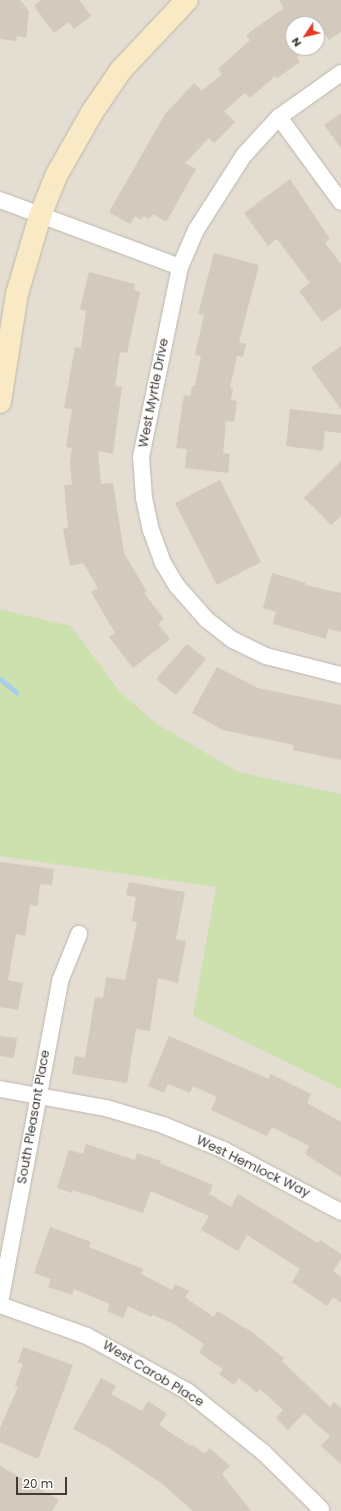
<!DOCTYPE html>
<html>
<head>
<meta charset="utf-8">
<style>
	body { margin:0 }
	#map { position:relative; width:341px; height:1511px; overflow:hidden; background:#f0ebe3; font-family:Poppins,sans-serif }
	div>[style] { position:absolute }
	.residential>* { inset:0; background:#e3ddd2 }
	.green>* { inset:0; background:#cde1af }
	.stream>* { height:5px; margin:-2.5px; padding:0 2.5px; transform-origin:2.5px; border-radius:2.5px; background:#a4d0e8 }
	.building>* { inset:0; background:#d3c9bd }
	.roads { filter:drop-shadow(0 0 1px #bdb5aa) drop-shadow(0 0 1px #bdb5aa) }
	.street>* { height:16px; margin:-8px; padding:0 8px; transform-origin:8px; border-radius:8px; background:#fff }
	.secondary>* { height:22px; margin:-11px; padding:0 11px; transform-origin:11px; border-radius:11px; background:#f9e9c4 }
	span { translate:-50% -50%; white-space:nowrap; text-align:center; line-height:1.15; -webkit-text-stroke:3px #fff; paint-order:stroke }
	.street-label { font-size:13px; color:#413b34 }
	.north { position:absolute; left:285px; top:16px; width:40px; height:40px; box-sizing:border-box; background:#fff; border:1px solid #b3b1ae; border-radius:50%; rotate:235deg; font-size:11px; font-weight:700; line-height:16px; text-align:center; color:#413b34 }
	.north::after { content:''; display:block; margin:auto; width:14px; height:18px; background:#e53825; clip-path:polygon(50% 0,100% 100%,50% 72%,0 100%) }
	.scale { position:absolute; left:16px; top:1477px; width:51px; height:18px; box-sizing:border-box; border:2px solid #413b34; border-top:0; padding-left:5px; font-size:12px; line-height:14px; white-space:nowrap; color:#413b34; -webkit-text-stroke:3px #fff; paint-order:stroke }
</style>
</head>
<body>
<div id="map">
	<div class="residential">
		<div style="clip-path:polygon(evenodd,0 0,341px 0,341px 1511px,0 1511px,0 0,293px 24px,317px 24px,317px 48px,293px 48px,293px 24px)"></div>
	</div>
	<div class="green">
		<div style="clip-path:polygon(0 609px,71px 626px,120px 692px,157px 724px,238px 772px,341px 794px,341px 1089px,193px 1016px,216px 887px,0 856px)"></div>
	</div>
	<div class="stream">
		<div style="left:0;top:679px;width:21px;rotate:39deg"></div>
	</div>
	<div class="building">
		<div style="clip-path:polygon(0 0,20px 0,29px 11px,26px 38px,17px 36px,16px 41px,0 39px)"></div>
		<div style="clip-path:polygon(41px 0,79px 0,91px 16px,74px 29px,69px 22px,54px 33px,34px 6px)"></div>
		<div style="clip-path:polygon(279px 0,341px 0,341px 32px,329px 40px,320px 27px,317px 29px,317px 24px,293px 24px,293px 48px,300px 48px,303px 52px,297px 57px,300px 62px,277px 78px,275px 76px,250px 98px,245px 93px,224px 111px,235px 122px,214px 143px,209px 138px,185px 163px,196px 169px,166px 222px,153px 214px,149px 219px,143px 216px,141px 220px,135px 216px,130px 224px,109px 212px,165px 114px,194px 83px,202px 91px,222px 74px,218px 69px,250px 40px,246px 35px,284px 8px)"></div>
		<div style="clip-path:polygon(341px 113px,341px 148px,324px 125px)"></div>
		<div style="clip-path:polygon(290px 179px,330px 239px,325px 243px,341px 264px,341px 308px,322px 322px,299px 291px,310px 283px,277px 239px,268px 246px,244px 213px)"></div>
		<div style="clip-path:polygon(214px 253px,259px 265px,239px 342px,246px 344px,243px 357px,237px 356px,230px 387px,233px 388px,231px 400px,237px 401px,234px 422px,226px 421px,223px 453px,230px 454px,228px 473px,185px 468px,187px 449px,176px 448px,184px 395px,190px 396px,192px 386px,195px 386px,201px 356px,195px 355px,204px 315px,198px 314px)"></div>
		<div style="clip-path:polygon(89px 272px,135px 284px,134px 290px,140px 292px,127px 353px,120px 352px,115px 386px,122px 387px,113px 454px,98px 451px,101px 484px,113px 483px,124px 553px,147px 592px,144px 593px,164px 619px,158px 624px,170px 639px,133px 668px,109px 637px,115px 633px,91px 592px,98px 588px,83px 563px,70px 566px,63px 529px,68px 528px,64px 485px,72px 485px,70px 462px,72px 448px,66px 447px,72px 409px,64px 408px,75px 347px,81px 348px,86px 311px,80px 309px)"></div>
		<div style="clip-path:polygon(341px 346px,341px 409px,311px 368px)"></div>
		<div style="clip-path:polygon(290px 409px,341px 415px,341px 433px,325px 431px,323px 451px,286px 446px)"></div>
		<div style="clip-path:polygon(341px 461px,341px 516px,331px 525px,304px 498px)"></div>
		<div style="clip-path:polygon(220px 480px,261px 562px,217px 585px,175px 503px)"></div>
		<div style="clip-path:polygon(272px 573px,306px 583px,305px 585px,341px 593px,341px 632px,328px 629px,326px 639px,273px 624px,276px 612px,263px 608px)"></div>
		<div style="clip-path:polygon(187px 644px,206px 659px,176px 695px,156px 679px)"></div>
		<div style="clip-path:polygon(217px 667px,258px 688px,341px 705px,341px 760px,293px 750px,294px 745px,223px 730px,192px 713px)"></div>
		<div style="clip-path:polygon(0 862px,54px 869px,52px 885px,40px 884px,38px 906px,30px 905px,25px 936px,16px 934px,8px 980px,23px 983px,18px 1010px,0 1007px)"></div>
		<div style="clip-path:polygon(129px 882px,185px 892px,176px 939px,186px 941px,178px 983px,158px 978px,150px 1031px,136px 1029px,127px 1083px,72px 1074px,75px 1056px,85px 1058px,95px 997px,103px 998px,106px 977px,125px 980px,137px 922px,132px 921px,136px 897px,126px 895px)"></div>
		<div style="clip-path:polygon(0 1036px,17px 1038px,14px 1058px,0 1056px)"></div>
		<div style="clip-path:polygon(169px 1036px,269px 1079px,271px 1074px,311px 1094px,307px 1103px,341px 1122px,341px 1177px,305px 1154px,309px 1146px,272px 1127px,267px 1136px,211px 1110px,217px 1097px,193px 1086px,190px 1093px,168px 1084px,164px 1093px,148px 1086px)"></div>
		<div style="clip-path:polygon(86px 1144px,135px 1160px,137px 1153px,161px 1161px,160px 1163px,213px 1185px,209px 1194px,231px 1207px,238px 1194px,318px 1243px,320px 1240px,341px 1254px,341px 1259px,333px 1271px,341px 1277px,341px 1303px,333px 1297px,327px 1306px,292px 1282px,300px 1269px,247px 1235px,238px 1251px,201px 1230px,209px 1216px,151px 1191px,143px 1213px,73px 1190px,72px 1193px,57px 1188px,69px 1150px,83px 1154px)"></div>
		<div style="clip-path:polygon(50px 1227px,91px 1242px,89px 1247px,143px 1269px,141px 1274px,172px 1290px,175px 1284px,189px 1291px,185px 1297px,187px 1299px,214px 1317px,217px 1311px,252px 1332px,284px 1358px,282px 1361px,330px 1407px,334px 1402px,341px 1408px,341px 1464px,321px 1446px,330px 1436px,304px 1413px,288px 1430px,276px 1418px,283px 1410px,260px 1389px,257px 1393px,239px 1378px,234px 1385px,219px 1374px,223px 1369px,199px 1353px,204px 1344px,174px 1324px,153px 1315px,151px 1317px,128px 1306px,123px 1318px,107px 1311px,110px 1304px,74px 1289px,72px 1295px,48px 1287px,51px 1279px,34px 1273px)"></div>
		<div style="clip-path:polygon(23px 1347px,73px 1365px,38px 1459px,0 1442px,0 1428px,18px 1387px,15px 1386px,23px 1364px,18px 1362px)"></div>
		<div style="clip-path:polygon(101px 1378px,116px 1386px,111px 1394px,142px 1411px,148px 1401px,167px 1414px,159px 1425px,191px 1446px,192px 1444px,204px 1454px,210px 1448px,230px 1466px,222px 1474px,251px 1511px,193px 1511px,161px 1483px,109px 1448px,73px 1429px)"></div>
		<div style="clip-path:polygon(0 1466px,59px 1500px,52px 1511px,0 1511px)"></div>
	</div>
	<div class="roads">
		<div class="street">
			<div style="left:341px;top:73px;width:76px;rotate:144.6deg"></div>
			<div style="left:279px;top:117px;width:52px;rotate:132.6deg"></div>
			<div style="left:244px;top:155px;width:89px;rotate:122.6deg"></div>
			<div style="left:196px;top:230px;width:40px;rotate:113.4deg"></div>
			<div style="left:180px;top:267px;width:194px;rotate:101.6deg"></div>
			<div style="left:141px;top:457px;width:41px;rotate:85.8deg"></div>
			<div style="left:144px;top:498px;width:33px;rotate:78deg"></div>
			<div style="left:151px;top:530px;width:35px;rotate:70deg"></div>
			<div style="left:163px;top:563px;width:27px;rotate:59deg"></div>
			<div style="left:177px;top:586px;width:45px;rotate:48.6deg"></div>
			<div style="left:207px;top:620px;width:33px;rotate:38deg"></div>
			<div style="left:233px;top:640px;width:37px;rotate:26deg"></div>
			<div style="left:266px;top:656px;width:77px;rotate:14.2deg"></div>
			<div style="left:279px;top:117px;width:105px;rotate:53.9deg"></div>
			<div style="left:0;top:200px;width:192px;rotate:20.4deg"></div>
			<div style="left:0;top:1089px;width:108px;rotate:10.2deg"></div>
			<div style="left:106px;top:1108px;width:59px;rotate:16.6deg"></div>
			<div style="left:163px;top:1125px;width:66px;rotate:22.3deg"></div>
			<div style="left:224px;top:1150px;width:132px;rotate:27.9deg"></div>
			<div style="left:0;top:1303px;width:328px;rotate:-79.4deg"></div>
			<div style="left:60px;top:981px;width:51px;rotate:-68deg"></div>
			<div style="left:0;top:1305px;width:92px;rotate:19.6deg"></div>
			<div style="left:87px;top:1336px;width:114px;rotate:28.8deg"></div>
			<div style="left:187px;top:1391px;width:99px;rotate:38.8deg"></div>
			<div style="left:264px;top:1453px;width:80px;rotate:44.5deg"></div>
		</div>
		<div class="secondary">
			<div style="left:0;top:402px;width:109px;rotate:-81.1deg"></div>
			<div style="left:17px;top:294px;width:81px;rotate:-73.6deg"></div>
			<div style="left:40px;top:216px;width:43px;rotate:-68.2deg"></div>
			<div style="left:56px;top:176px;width:75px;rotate:-60.4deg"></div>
			<div style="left:93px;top:111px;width:50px;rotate:-55.7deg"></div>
			<div style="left:121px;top:70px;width:96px;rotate:-46.7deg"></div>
		</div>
	</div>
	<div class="street-label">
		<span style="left:154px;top:393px;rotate:-79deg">West Myrtle Drive</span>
		<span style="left:34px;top:1117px;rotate:-80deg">South Pleasant Place</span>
		<span style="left:253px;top:1167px;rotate:26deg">West Hemlock Way</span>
		<span style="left:153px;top:1374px;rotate:31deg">West Carob Place</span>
	</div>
	<div class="north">N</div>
	<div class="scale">20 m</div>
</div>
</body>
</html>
